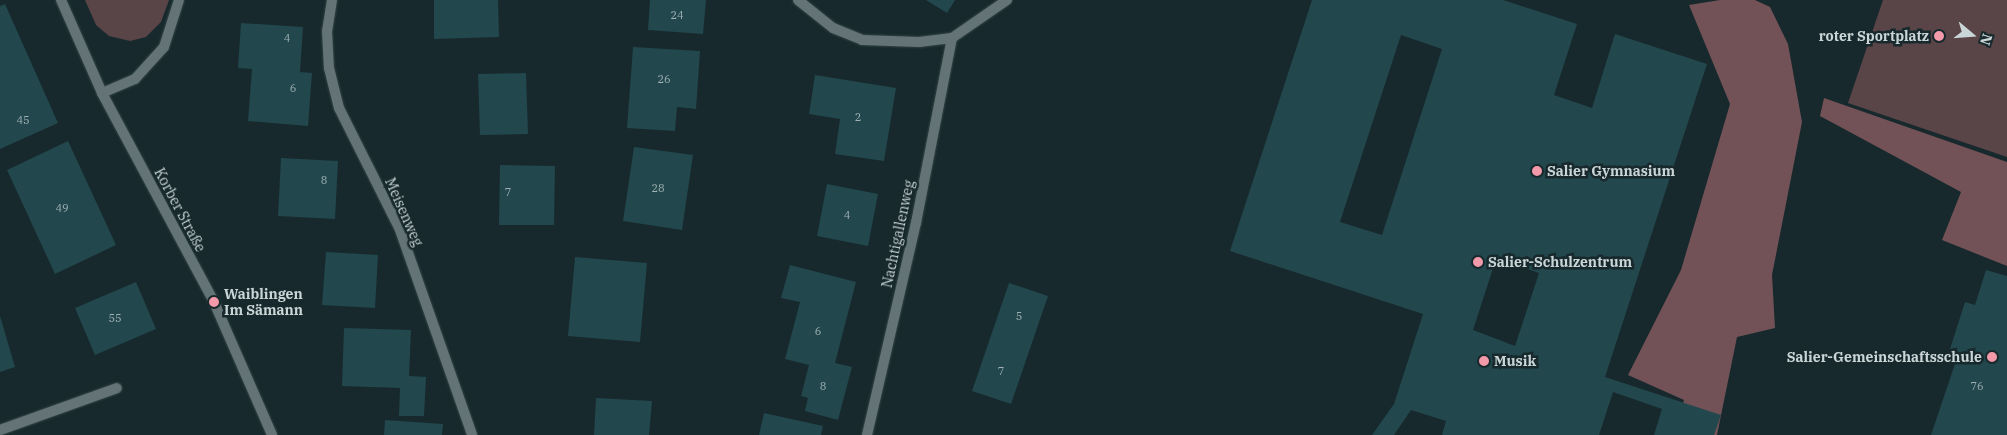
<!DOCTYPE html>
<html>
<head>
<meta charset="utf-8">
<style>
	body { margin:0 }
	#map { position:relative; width:2007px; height:435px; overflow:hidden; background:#17292c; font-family:"IBM Plex Serif",serif }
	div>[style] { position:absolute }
	.green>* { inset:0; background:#594548 }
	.forest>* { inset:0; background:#725257 }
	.building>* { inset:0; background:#22474d }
	.roads { filter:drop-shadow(0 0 1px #344547) drop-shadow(0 0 1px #344547) }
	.minor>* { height:10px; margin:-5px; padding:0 5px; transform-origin:5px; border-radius:5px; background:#647476 }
	.tertiary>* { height:10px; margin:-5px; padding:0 5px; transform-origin:5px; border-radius:5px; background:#647476 }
	.dots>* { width:14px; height:14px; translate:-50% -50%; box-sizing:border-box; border:2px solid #17292c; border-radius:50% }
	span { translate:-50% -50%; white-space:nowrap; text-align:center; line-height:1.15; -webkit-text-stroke:5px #17292c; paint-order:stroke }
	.number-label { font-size:11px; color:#a0b2b4 }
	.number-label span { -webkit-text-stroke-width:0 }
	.poi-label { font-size:14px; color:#cad5d7; font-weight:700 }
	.right { translate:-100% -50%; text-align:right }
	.left { translate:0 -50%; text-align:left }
	.street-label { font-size:14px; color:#cad5d7 }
	.north { position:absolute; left:1947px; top:10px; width:50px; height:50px; -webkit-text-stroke:4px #17292c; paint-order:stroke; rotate:108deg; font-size:14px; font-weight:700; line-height:20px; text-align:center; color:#cad5d7 }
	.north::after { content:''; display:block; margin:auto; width:18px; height:22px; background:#cad5d7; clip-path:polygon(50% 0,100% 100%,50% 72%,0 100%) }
</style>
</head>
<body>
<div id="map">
	<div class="green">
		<div style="clip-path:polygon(85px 0,169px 0,161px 22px,146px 37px,130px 41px,109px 36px,96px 25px)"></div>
		<div style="clip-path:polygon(1883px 0,2007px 0,2007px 157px,1848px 103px)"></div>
	</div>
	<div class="forest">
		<div style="clip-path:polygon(1720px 0,1755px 0,1770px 7px,1788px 44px,1802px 122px,1772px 275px,1775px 328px,1737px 337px,1717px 435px,1674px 435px,1684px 400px,1628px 375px,1681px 270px,1730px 104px,1689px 5px)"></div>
		<div style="clip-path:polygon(1824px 98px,2007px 162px,2007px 266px,1942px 240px,1961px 192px,1820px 116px)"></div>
	</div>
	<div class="building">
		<div style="clip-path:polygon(434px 0,498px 0,499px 37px,434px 39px)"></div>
		<div style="clip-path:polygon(650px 0,706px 0,703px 34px,648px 30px)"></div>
		<div style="clip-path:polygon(926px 0,955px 0,947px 13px)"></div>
		<div style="clip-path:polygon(evenodd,1312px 0,1503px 0,1577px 24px,1554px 95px,1592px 108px,1615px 34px,1707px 64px,1605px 377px,1721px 415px,1714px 435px,1654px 435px,1662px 409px,1613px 392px,1599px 435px,1442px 435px,1446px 421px,1411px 410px,1394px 435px,1372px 435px,1394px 404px,1423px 314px,1230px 251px,1312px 0,1401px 35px,1442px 49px,1382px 235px,1340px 222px,1401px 35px,1312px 0,1496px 259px,1539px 273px,1515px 346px,1473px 330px,1496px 259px)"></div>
		<div style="clip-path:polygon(5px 4px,58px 123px,0 149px,0 6px)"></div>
		<div style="clip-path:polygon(241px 23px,303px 27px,300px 72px,312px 73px,308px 126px,248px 121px,252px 69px,238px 68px)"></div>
		<div style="clip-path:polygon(633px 47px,700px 51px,696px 109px,677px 107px,675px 131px,627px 128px)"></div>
		<div style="clip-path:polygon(526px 73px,528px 134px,480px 135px,478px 74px)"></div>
		<div style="clip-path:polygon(815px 75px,896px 88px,884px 161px,835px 154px,840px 119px,809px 114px)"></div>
		<div style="clip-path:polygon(68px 141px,116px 245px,55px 274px,7px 170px)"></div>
		<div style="clip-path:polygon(634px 147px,693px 155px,682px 230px,623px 221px)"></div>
		<div style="clip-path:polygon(281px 158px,338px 161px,335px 219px,278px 216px)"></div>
		<div style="clip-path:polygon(500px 165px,555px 166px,554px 225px,499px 225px)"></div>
		<div style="clip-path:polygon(827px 184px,878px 194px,868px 246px,817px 236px)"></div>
		<div style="clip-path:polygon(326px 252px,378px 255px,375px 308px,322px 305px)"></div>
		<div style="clip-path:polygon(575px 257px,647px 263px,640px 342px,568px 336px)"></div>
		<div style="clip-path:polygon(790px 265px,856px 282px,835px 363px,852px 367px,838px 420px,805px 411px,808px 398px,801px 396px,809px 365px,785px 359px,800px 302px,781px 298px)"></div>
		<div style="clip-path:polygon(1986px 270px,2007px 276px,2007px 435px,1931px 435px,1959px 352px,1950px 349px,1965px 302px,1975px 305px)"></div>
		<div style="clip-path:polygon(136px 282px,156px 329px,95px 355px,75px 308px)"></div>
		<div style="clip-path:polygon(1009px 283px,1048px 296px,1011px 404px,972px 391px)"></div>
		<div style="clip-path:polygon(0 316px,15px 367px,0 372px)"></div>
		<div style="clip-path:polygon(344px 328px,411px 330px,409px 376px,426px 377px,424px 416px,399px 416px,400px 388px,342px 386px)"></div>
		<div style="clip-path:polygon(596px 398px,652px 401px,649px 435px,594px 435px)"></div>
		<div style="clip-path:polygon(764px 413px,823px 426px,821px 435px,759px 435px)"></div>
		<div style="clip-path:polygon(385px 420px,443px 424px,442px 435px,384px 435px)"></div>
	</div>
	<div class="roads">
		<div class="minor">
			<div style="left:332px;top:0;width:31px;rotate:99deg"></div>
			<div style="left:327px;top:31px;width:37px;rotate:87deg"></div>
			<div style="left:329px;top:68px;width:41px;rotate:76deg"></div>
			<div style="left:339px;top:108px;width:136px;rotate:63.4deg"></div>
			<div style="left:400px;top:230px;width:217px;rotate:70.6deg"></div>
			<div style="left:798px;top:0;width:45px;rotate:38.7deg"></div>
			<div style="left:833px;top:28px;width:31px;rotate:22deg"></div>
			<div style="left:862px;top:40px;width:57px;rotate:2deg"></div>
			<div style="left:919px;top:42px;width:33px;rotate:-7deg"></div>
			<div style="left:952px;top:38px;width:67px;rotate:-34.6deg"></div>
			<div style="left:102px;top:93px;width:36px;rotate:-23deg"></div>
			<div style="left:135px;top:79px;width:43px;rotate:-47.8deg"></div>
			<div style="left:164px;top:47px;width:49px;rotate:-72.3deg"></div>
			<div style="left:0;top:430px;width:124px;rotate:-19.7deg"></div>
			<div style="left:867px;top:435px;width:218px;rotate:-77deg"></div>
			<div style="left:916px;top:223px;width:188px;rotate:-79deg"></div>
		</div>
		<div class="tertiary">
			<div style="left:61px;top:0;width:102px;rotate:66.2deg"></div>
			<div style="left:102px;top:93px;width:237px;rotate:61.8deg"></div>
			<div style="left:214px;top:302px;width:145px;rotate:66.4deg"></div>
		</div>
	</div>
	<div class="dots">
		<div style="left:1939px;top:36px;background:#f39aaa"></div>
		<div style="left:1537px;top:171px;background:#f39aaa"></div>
		<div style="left:1478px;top:262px;background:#f39aaa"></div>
		<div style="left:214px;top:302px;background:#f39aaa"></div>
		<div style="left:1992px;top:357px;background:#f39aaa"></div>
		<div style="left:1484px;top:361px;background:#f39aaa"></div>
	</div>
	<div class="number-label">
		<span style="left:677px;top:15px">24</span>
		<span style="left:287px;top:38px">4</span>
		<span style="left:664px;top:79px">26</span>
		<span style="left:293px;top:88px">6</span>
		<span style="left:858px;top:117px">2</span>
		<span style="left:23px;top:120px">45</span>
		<span style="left:324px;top:180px">8</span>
		<span style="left:658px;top:188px">28</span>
		<span style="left:508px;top:192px">7</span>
		<span style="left:62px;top:208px">49</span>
		<span style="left:847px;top:215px">4</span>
		<span style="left:1019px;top:316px">5</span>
		<span style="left:115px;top:318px">55</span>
		<span style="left:818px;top:331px">6</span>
		<span style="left:1001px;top:371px">7</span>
		<span style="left:823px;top:386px">8</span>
		<span style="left:1977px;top:386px">76</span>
	</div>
	<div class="poi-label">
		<span class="right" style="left:1929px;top:36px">roter Sportplatz</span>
		<span class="left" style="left:1547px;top:171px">Salier Gymnasium</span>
		<span class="left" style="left:1488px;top:262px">Salier-Schulzentrum</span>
		<span class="left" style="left:224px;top:302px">Waiblingen<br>Im Sämann</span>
		<span class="right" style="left:1982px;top:357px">Salier-Gemeinschaftsschule</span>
		<span class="left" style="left:1494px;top:361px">Musik</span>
	</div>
	<div class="street-label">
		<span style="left:180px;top:210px;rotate:62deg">Korber Straße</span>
		<span style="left:404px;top:212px;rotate:66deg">Meisenweg</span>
		<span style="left:898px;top:234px;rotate:-78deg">Nachtigallenweg</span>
	</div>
	<div class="north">N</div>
</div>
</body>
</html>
